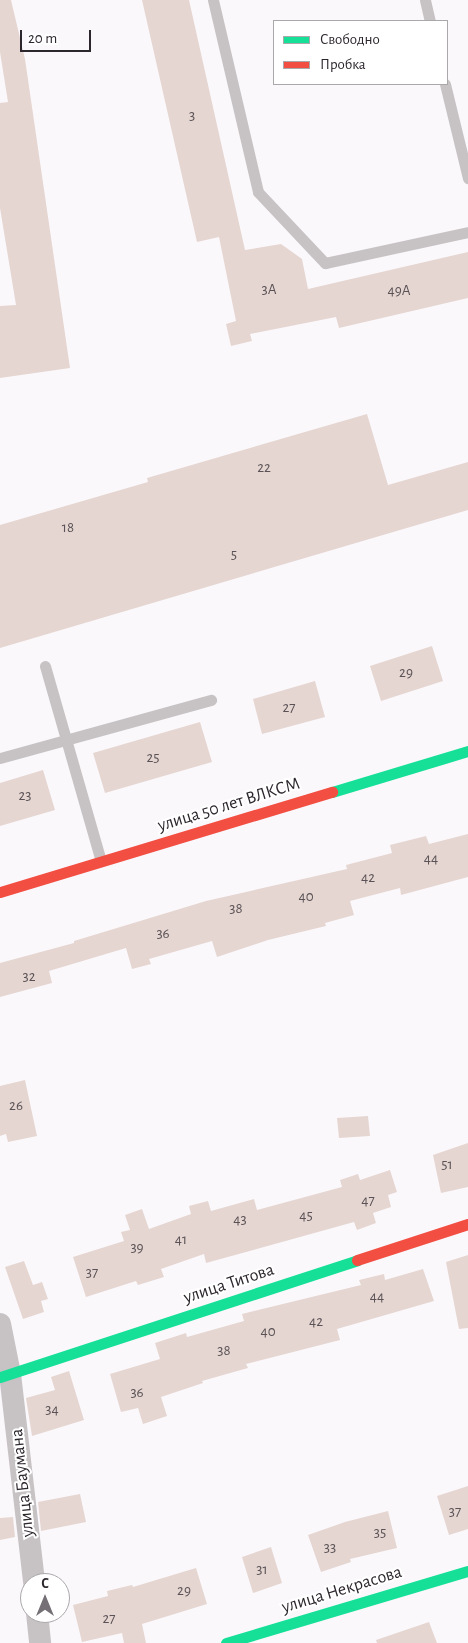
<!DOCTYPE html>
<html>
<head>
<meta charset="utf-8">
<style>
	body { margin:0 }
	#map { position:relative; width:468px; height:1643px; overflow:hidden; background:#fbf8fc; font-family:"Alegreya Sans",sans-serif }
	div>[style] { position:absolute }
	.building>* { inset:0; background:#e5d6d1 }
	.lane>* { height:11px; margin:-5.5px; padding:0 5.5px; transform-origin:5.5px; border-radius:5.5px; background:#c7c3c5 }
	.street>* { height:22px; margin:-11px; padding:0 11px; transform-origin:11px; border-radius:11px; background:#c7c3c5 }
	.fast>* { height:11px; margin:-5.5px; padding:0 5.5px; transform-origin:5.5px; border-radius:5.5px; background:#16e098 }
	.jam>* { height:11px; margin:-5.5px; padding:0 5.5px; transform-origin:5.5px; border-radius:5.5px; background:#f24e42 }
	span { translate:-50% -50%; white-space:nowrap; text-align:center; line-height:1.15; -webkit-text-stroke:4px #fff; paint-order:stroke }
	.number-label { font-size:15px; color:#5a5256 }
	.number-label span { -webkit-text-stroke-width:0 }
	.street-label { font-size:18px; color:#2c262d }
	.legend { position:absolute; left:273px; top:20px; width:175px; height:65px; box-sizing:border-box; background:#fff; border:1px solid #aba8ab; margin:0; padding:6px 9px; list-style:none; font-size:15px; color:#2c262d }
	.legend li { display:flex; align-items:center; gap:10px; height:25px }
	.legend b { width:25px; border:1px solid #aba8ab }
	.north { position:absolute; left:20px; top:1573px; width:50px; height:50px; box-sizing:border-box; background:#fff; border:1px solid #aba8ab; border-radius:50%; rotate:0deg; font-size:14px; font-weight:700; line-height:20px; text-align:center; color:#2c262d }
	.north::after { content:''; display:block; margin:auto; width:18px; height:22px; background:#747075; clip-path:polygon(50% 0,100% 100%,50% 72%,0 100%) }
	.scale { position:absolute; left:20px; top:30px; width:71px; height:22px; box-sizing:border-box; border:2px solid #2c262d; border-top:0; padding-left:6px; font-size:15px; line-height:18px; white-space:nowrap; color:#2c262d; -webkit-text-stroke:4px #fff; paint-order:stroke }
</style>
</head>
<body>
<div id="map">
	<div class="building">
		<div style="clip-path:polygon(0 0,11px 0,25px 59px,70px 368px,0 378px,0 306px,16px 305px,0 208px,0 103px,8px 102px,0 52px)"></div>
		<div style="clip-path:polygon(142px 0,189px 0,245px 250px,281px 244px,302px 259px,308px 289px,468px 252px,468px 298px,339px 328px,336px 317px,250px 334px,252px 341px,231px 346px,226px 324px,236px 321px,219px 237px,197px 242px)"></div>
		<div style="clip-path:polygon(367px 414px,388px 485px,468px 462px,468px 510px,0 648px,0 525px,148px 482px,147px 478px)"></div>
		<div style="clip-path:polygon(432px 646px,443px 681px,381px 701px,370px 666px)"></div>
		<div style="clip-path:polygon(315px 681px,325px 717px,262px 734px,253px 699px)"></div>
		<div style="clip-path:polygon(200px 722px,212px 762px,105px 793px,93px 753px)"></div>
		<div style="clip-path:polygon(43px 770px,55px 810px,0 826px,0 783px)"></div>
		<div style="clip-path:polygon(468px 834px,468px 877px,401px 895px,400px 888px,350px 901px,354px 915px,325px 923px,326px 926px,268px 940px,217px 957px,212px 941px,149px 959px,151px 964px,132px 969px,126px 948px,49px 971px,52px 983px,0 997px,0 963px,74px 943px,74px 941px,206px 901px,347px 869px,346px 865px,392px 853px,390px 845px,426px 836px,429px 844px)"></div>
		<div style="clip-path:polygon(25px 1080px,37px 1136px,8px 1142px,6px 1134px,0 1136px,0 1086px)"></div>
		<div style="clip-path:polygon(368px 1116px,370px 1136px,339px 1138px,337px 1118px)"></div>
		<div style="clip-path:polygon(468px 1143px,468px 1187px,441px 1193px,433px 1155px)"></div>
		<div style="clip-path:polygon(390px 1170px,397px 1192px,388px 1195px,391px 1207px,373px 1213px,376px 1223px,357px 1230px,354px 1222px,206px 1263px,204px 1254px,161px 1269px,164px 1277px,138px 1285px,136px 1281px,86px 1297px,73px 1257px,124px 1241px,121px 1232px,130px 1230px,125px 1215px,142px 1209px,149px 1229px,191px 1214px,189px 1206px,208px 1201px,211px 1211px,254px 1199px,257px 1210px,342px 1187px,340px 1180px,358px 1174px,360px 1180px)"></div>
		<div style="clip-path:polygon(468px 1255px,468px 1328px,459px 1329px,446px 1262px)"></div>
		<div style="clip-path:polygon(24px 1261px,33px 1285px,42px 1282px,48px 1299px,41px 1301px,44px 1312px,23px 1319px,5px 1267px)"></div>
		<div style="clip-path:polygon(423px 1269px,434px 1301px,337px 1329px,340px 1340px,246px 1364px,248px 1368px,202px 1381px,203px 1383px,161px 1397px,167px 1416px,143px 1424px,138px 1408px,121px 1412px,110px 1374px,160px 1359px,155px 1343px,186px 1333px,187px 1337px,244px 1321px,242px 1314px,361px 1285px,359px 1280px,384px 1274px,385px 1280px)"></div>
		<div style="clip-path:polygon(69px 1371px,84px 1420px,32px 1436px,26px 1398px,55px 1390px,51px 1377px)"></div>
		<div style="clip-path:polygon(468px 1486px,468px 1529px,449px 1535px,437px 1496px)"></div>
		<div style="clip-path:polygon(80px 1494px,86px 1522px,41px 1531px,38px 1502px)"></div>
		<div style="clip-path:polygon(388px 1511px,397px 1548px,350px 1559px,351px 1562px,321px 1572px,308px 1535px,345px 1522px)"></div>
		<div style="clip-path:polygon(13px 1517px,15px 1537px,0 1540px,0 1518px)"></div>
		<div style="clip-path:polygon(271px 1547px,282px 1583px,253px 1593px,242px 1557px)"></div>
		<div style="clip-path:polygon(196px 1568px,207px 1604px,142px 1624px,146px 1643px,124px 1643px,122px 1633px,82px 1642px,73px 1605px,108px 1596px,107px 1591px,132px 1585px,133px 1587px)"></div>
		<div style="clip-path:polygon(429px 1622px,437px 1643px,377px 1643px,376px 1640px)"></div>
	</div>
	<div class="lane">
		<div style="left:213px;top:0;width:197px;rotate:76.8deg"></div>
		<div style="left:258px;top:192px;width:98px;rotate:46.7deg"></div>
		<div style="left:325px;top:263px;width:146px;rotate:-12.2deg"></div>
		<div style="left:425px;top:0;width:22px;rotate:77deg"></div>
		<div style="left:445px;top:84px;width:97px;rotate:76.3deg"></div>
		<div style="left:45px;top:666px;width:203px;rotate:74deg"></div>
		<div style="left:0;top:758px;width:219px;rotate:-15.4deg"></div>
	</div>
	<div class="street">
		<div style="left:0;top:1324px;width:51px;rotate:78.7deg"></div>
		<div style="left:10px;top:1374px;width:210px;rotate:83.4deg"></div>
		<div style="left:37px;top:1613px;width:30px;rotate:84deg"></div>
	</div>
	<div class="fast">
		<div style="left:332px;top:792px;width:142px;rotate:-16.8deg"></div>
		<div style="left:0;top:1377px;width:376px;rotate:-18.1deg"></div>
		<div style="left:226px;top:1643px;width:252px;rotate:-16.6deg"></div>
	</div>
	<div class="jam">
		<div style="left:0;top:892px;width:347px;rotate:-16.8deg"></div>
		<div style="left:357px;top:1260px;width:117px;rotate:-18deg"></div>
	</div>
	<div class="number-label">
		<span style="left:192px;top:116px">3</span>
		<span style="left:269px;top:290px">3А</span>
		<span style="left:399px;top:291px">49А</span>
		<span style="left:264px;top:468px">22</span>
		<span style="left:68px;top:528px">18</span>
		<span style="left:234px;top:555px">5</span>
		<span style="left:406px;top:673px">29</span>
		<span style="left:289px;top:708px">27</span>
		<span style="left:153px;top:758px">25</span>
		<span style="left:25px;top:796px">23</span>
		<span style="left:431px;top:859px">44</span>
		<span style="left:368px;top:878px">42</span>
		<span style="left:306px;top:897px">40</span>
		<span style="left:236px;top:909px">38</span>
		<span style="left:163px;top:934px">36</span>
		<span style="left:29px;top:977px">32</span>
		<span style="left:16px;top:1106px">26</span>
		<span style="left:447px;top:1165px">51</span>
		<span style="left:368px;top:1201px">47</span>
		<span style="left:306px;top:1216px">45</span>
		<span style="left:240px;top:1220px">43</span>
		<span style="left:181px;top:1240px">41</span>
		<span style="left:137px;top:1248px">39</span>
		<span style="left:92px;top:1273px">37</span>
		<span style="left:377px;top:1297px">44</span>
		<span style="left:316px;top:1322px">42</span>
		<span style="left:268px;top:1332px">40</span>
		<span style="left:224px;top:1351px">38</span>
		<span style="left:137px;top:1393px">36</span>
		<span style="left:52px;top:1410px">34</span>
		<span style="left:455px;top:1512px">37</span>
		<span style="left:380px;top:1533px">35</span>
		<span style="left:330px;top:1548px">33</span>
		<span style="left:262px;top:1570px">31</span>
		<span style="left:184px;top:1591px">29</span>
		<span style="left:109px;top:1619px">27</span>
	</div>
	<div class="street-label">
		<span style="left:229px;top:805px;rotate:-17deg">улица 50 лет ВЛКСМ</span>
		<span style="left:229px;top:1284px;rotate:-18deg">улица Титова</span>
		<span style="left:23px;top:1483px;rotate:-96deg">улица Баумана</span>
		<span style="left:342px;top:1590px;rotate:-17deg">улица Некрасова</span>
	</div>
	<ul class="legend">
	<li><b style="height:6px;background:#16e098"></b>Свободно</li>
	<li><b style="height:6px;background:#f24e42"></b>Пробка</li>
	</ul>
	<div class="north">С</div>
	<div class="scale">20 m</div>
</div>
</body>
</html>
